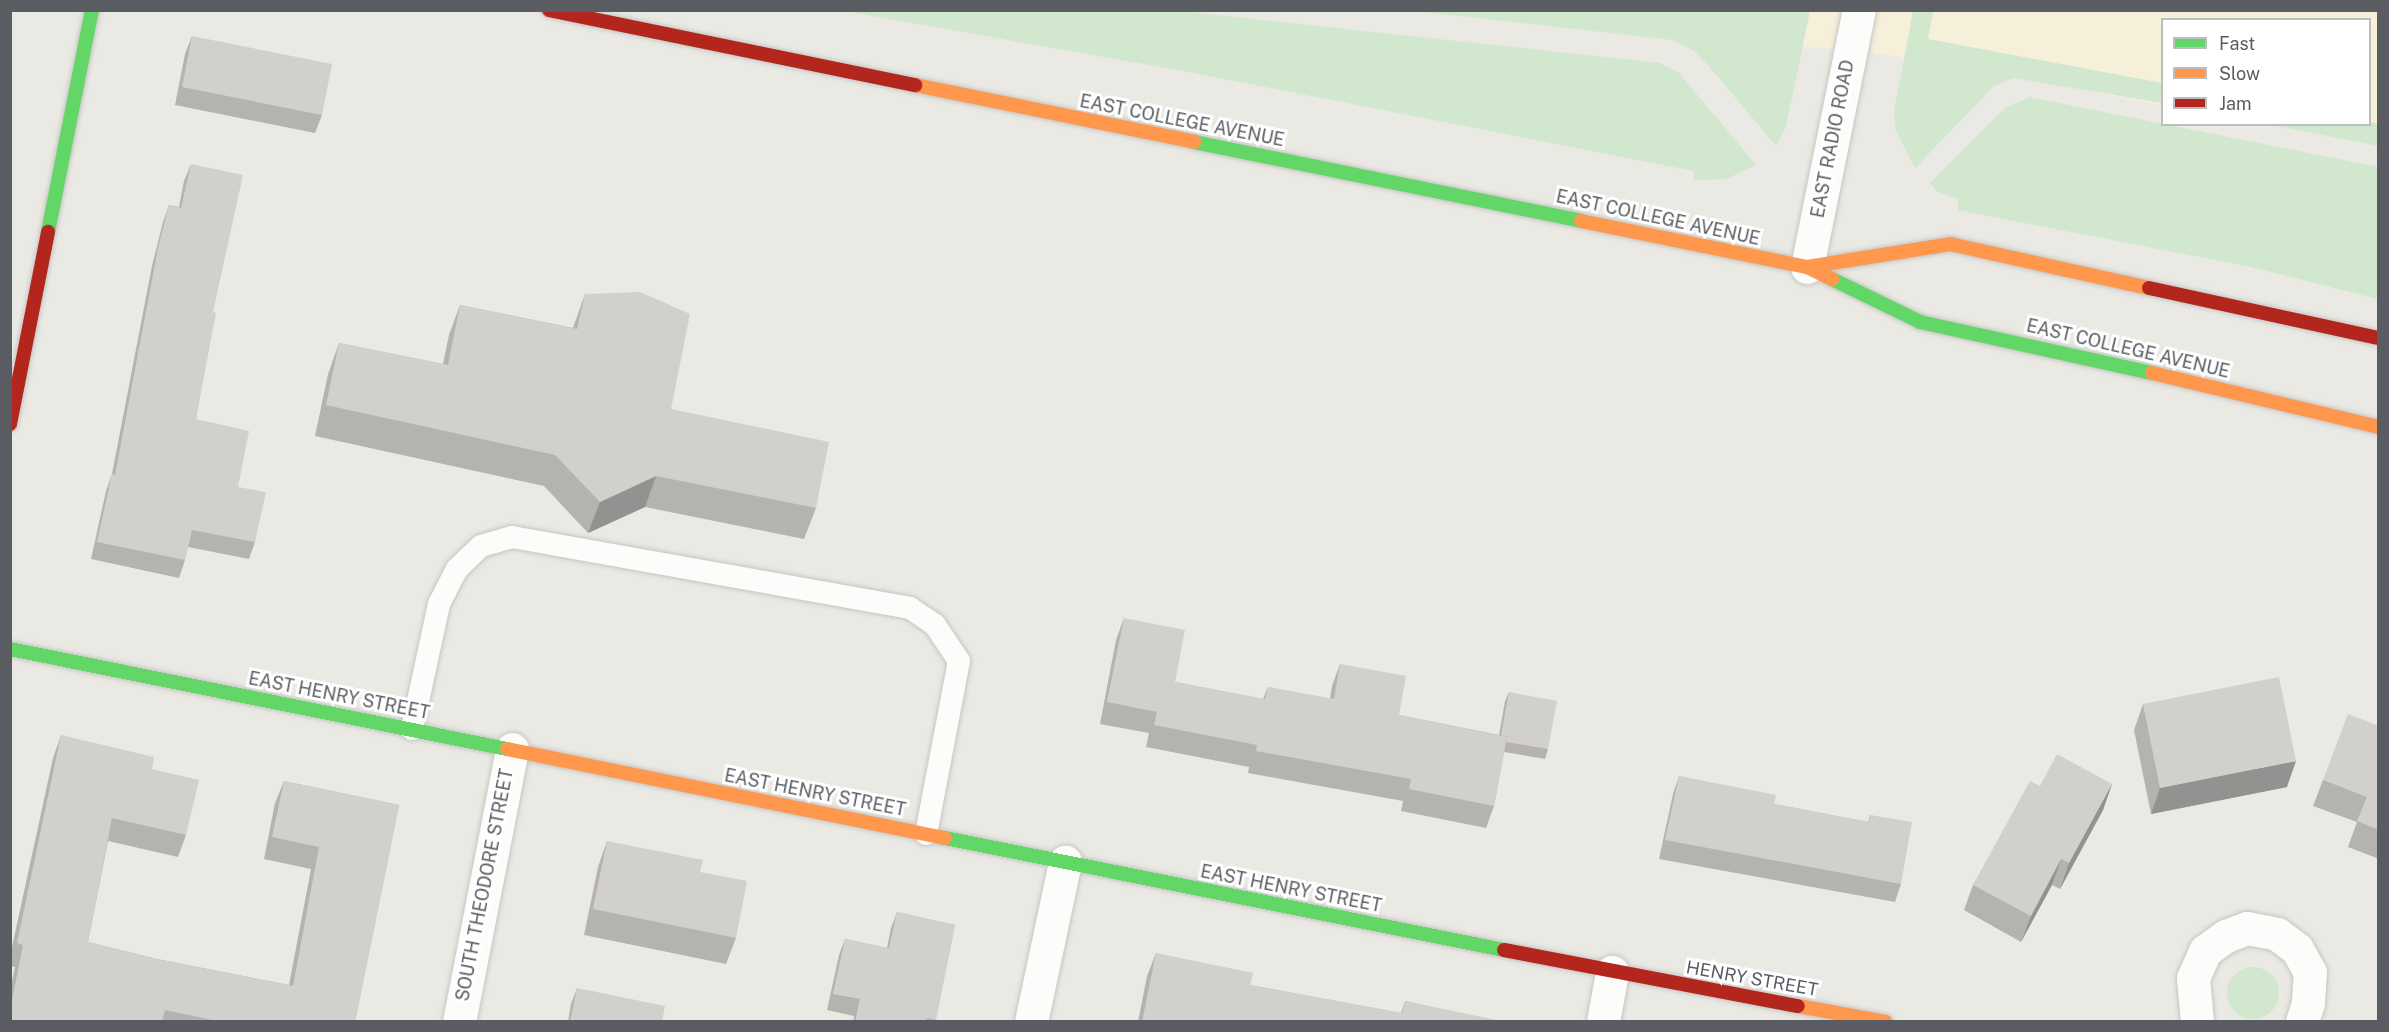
<!DOCTYPE html>
<html>
<head>
<meta charset="utf-8">
<style>
	body { margin:0 }
	#map { position:relative; width:2389px; height:1032px; overflow:hidden; background:#eae9e3; font-family:"Public Sans",sans-serif }
	div>[style] { position:absolute }
	.commercial>* { inset:0; background:#f6efda }
	.green>* { inset:0; background:#d1e7ce }
	.round { border-radius:50% }
	.roads { filter:drop-shadow(0 0 2px #c6c6c4) drop-shadow(0 0 2px #c6c6c4) }
	.lane>* { height:22px; margin:-11px; padding:0 11px; transform-origin:11px; border-radius:11px; background:#fcfcfb }
	.street>* { height:33px; margin:-16.5px; padding:0 16.5px; transform-origin:16.5px; border-radius:16.5px; background:#fcfcfb }
	.fast>* { height:14px; margin:-7px; padding:0 7px; transform-origin:7px; border-radius:7px; background:#63d668 }
	.slow>* { height:14px; margin:-7px; padding:0 7px; transform-origin:7px; border-radius:7px; background:#ff974d }
	.jam>* { height:14px; margin:-7px; padding:0 7px; transform-origin:7px; border-radius:7px; background:#b3261e }
	.wall>* { inset:0; background:#b5b3b0 }
	.shaded-wall>* { inset:0; background:#939290 }
	.building>* { inset:0; background:#d2d0cd }
	span { translate:-50% -50%; white-space:nowrap; text-align:center; line-height:1.15; -webkit-text-stroke:6px #fff; paint-order:stroke }
	.street-label { font-size:18px; color:#595d62 }
	.frame { position:absolute; inset:0; border:12px solid #595d62; pointer-events:none }
	.legend { position:absolute; left:2161px; top:18px; width:210px; height:108px; box-sizing:border-box; background:#fff; border:2px solid #bdbec0; margin:0; padding:8px 10px; list-style:none; font-size:18px; color:#595d62 }
	.legend li { display:flex; align-items:center; gap:12px; height:30px }
	.legend b { width:30px; border:2px solid #bdbec0 }
</style>
</head>
<body>
<div id="map">
	<div class="commercial">
		<div style="clip-path:polygon(1468px 11px,2378px 11px,2378px 146px,2270px 125px,2370px 124px,2370px 20px,2162px 20px,2162px 105px,1912px 58px)"></div>
	</div>
	<div class="green">
		<div style="clip-path:polygon(844px 11px,1181px 11px,1660px 63px,1679px 73px,1756px 165px,1726px 179px,1693px 180px,1694px 171px,1189px 72px)"></div>
		<div style="clip-path:polygon(1415px 11px,1810px 11px,1786px 126px,1776px 146px,1708px 65px,1693px 50px,1672px 40px)"></div>
		<div style="clip-path:polygon(1913px 11px,1933px 11px,1928px 39px,2162px 83px,2162px 103px,2013px 78px,1994px 86px,1915px 168px,1896px 131px,1894px 112px)"></div>
		<div style="clip-path:polygon(2030px 97px,2378px 167px,2378px 299px,2251px 267px,1958px 210px,1958px 199px,1936px 191px,1930px 183px,2005px 108px)"></div>
		<div style="clip-path:polygon(2370px 122px,2378px 124px,2378px 146px,2270px 125px)"></div>
		<div class="round" style="left:2227px;top:967px;width:52px;height:52px"></div>
	</div>
	<div class="roads">
		<div class="lane">
			<div style="left:412px;top:729px;width:128px;rotate:-77.8deg"></div>
			<div style="left:439px;top:604px;width:39px;rotate:-63deg"></div>
			<div style="left:457px;top:569px;width:33px;rotate:-44deg"></div>
			<div style="left:481px;top:546px;width:32px;rotate:-16deg"></div>
			<div style="left:512px;top:537px;width:404px;rotate:10.1deg"></div>
			<div style="left:910px;top:608px;width:30px;rotate:34deg"></div>
			<div style="left:935px;top:625px;width:43px;rotate:56.3deg"></div>
			<div style="left:959px;top:661px;width:176px;rotate:100.8deg"></div>
		</div>
		<div class="street">
			<div style="left:1807px;top:267px;width:262px;rotate:-78.6deg"></div>
			<div style="left:459px;top:1022px;width:278px;rotate:-79deg"></div>
			<div style="left:1031px;top:1022px;width:164px;rotate:-78deg"></div>
			<div style="left:1603px;top:1022px;width:51px;rotate:-79.8deg"></div>
			<div style="left:2197px;top:1022px;width:44px;rotate:-95.2deg"></div>
			<div style="left:2193px;top:978px;width:30px;rotate:-66deg"></div>
			<div style="left:2205px;top:951px;width:26px;rotate:-36deg"></div>
			<div style="left:2226px;top:936px;width:22px;rotate:-21deg"></div>
			<div style="left:2247px;top:928px;width:31px;rotate:11deg"></div>
			<div style="left:2277px;top:934px;width:25px;rotate:37deg"></div>
			<div style="left:2297px;top:949px;width:26px;rotate:61deg"></div>
			<div style="left:2310px;top:972px;width:31px;rotate:94deg"></div>
			<div style="left:2308px;top:1003px;width:20px;rotate:108deg"></div>
		</div>
		<div class="fast">
			<div style="left:1194px;top:142px;width:395px;rotate:11.5deg"></div>
			<div style="left:48px;top:232px;width:226px;rotate:-78.8deg"></div>
			<div style="left:1832px;top:279px;width:98px;rotate:26deg"></div>
			<div style="left:1920px;top:322px;width:238px;rotate:12.4deg"></div>
			<div style="left:10px;top:649px;width:507px;rotate:11.38deg"></div>
			<div style="left:945px;top:838px;width:570px;rotate:11.33deg"></div>
		</div>
		<div class="slow">
			<div style="left:915px;top:85px;width:285px;rotate:11.5deg"></div>
			<div style="left:1581px;top:221px;width:231px;rotate:11.5deg"></div>
			<div style="left:1807px;top:267px;width:28px;rotate:26deg"></div>
			<div style="left:1807px;top:267px;width:145px;rotate:-9.1deg"></div>
			<div style="left:1950px;top:244px;width:204px;rotate:12.5deg"></div>
			<div style="left:2152px;top:373px;width:232px;rotate:13.4deg"></div>
			<div style="left:507px;top:749px;width:447px;rotate:11.5deg"></div>
			<div style="left:1798px;top:1006px;width:89px;rotate:10.3deg"></div>
		</div>
		<div class="jam">
			<div style="left:549px;top:10px;width:374px;rotate:11.6deg"></div>
			<div style="left:2149px;top:288px;width:234px;rotate:12.3deg"></div>
			<div style="left:10px;top:424px;width:196px;rotate:-78.8deg"></div>
			<div style="left:1504px;top:950px;width:299px;rotate:10.8deg"></div>
		</div>
	</div>
	<div class="wall">
		<div style="clip-path:polygon(192px 36px,322px 115px,315px 133px,175px 105px,185px 54px)"></div>
		<div style="clip-path:polygon(191px 164px,213px 312px,196px 419px,238px 487px,255px 542px,249px 559px,188px 547px,185px 560px,179px 578px,91px 559px,106px 491px,112px 474px,152px 266px,163px 222px,169px 205px,179px 207px,184px 181px)"></div>
		<div style="clip-path:polygon(585px 294px,671px 409px,816px 508px,804px 539px,645px 507px,588px 533px,544px 486px,315px 436px,328px 374px,339px 343px,443px 364px,449px 335px,460px 305px,573px 328px)"></div>
		<div style="clip-path:polygon(1124px 618px,1175px 682px,1263px 699px,1268px 687px,1330px 699px,1332px 686px,1340px 664px,1399px 715px,1499px 735px,1505px 701px,1509px 692px,1548px 749px,1545px 759px,1504px 752px,1494px 806px,1486px 828px,1401px 811px,1403px 801px,1248px 773px,1249px 767px,1146px 747px,1149px 733px,1100px 724px,1116px 640px)"></div>
		<div style="clip-path:polygon(2143px 704px,2287px 787px,2151px 814px,2134px 730px)"></div>
		<div style="clip-path:polygon(2379px 726px,2379px 859px,2348px 847px,2357px 822px,2313px 806px,2323px 780px)"></div>
		<div style="clip-path:polygon(61px 735px,186px 835px,178px 857px,108px 841px,88px 942px,157px 959px,289px 985px,311px 869px,264px 859px,275px 803px,284px 781px,399px 805px,355px 1022px,10px 1022px,10px 991px,15px 967px,10px 966px,10px 956px,53px 758px)"></div>
		<div style="clip-path:polygon(1679px 776px,1774px 804px,1868px 822px,1870px 815px,1901px 884px,1895px 902px,1659px 859px,1673px 794px)"></div>
		<div style="clip-path:polygon(2112px 784px,2103px 810px,2060px 889px,2052px 885px,2021px 942px,1964px 910px,1973px 885px,2040px 786px)"></div>
		<div style="clip-path:polygon(607px 841px,700px 872px,736px 938px,726px 964px,584px 935px,598px 867px)"></div>
		<div style="clip-path:polygon(897px 912px,955px 925px,935px 1022px,853px 1022px,854px 1016px,827px 1010px,839px 955px,845px 939px,887px 948px,891px 928px)"></div>
		<div style="clip-path:polygon(1156px 953px,1250px 985px,1401px 1013px,1405px 1001px,1500px 1022px,1138px 1022px,1147px 976px)"></div>
		<div style="clip-path:polygon(577px 988px,662px 1022px,568px 1022px,571px 1004px)"></div>
	</div>
	<div class="shaded-wall">
		<div style="clip-path:polygon(656px 476px,645px 507px,588px 533px,600px 502px)"></div>
		<div style="clip-path:polygon(2296px 761px,2287px 787px,2151px 814px,2160px 788px)"></div>
		<div style="clip-path:polygon(2112px 784px,2103px 810px,2060px 889px,2069px 863px)"></div>
		<div style="clip-path:polygon(2061px 859px,2052px 885px,2021px 942px,2031px 916px)"></div>
	</div>
	<div class="building">
		<div style="clip-path:polygon(192px 36px,332px 64px,322px 115px,182px 87px)"></div>
		<div style="clip-path:polygon(191px 164px,243px 175px,213px 312px,216px 313px,196px 419px,249px 431px,238px 487px,266px 492px,255px 542px,192px 530px,185px 560px,97px 542px,112px 474px,115px 475px,158px 248px,169px 205px,181px 208px)"></div>
		<div style="clip-path:polygon(640px 292px,690px 314px,671px 409px,829px 442px,816px 508px,656px 476px,600px 502px,555px 455px,326px 405px,339px 343px,448px 365px,460px 305px,577px 329px,585px 294px)"></div>
		<div style="clip-path:polygon(1124px 618px,1185px 630px,1175px 682px,1265px 699px,1268px 687px,1334px 699px,1340px 664px,1406px 676px,1399px 715px,1507px 737px,1494px 806px,1409px 789px,1411px 779px,1256px 751px,1257px 745px,1154px 725px,1157px 712px,1107px 702px)"></div>
		<div style="clip-path:polygon(2279px 677px,2296px 761px,2160px 788px,2143px 704px)"></div>
		<div style="clip-path:polygon(1509px 692px,1557px 701px,1548px 749px,1506px 742px,1507px 737px,1501px 735px)"></div>
		<div style="clip-path:polygon(2348px 714px,2379px 726px,2379px 830px,2357px 821px,2367px 797px,2323px 780px)"></div>
		<div style="clip-path:polygon(61px 735px,154px 757px,152px 769px,199px 780px,186px 835px,112px 818px,88px 942px,157px 959px,293px 986px,319px 847px,272px 837px,284px 781px,399px 805px,355px 1022px,222px 1022px,165px 1010px,162px 1022px,10px 1022px,10px 1010px,23px 945px,17px 943px)"></div>
		<div style="clip-path:polygon(2057px 754px,2112px 784px,2069px 863px,2061px 859px,2031px 916px,1973px 885px,2030px 781px,2040px 786px)"></div>
		<div style="clip-path:polygon(1679px 776px,1776px 795px,1774px 804px,1869px 822px,1870px 815px,1912px 822px,1901px 884px,1665px 840px)"></div>
		<div style="clip-path:polygon(607px 841px,703px 860px,700px 872px,747px 881px,736px 938px,593px 909px)"></div>
		<div style="clip-path:polygon(897px 912px,955px 925px,936px 1020px,927px 1018px,926px 1022px,855px 1022px,860px 999px,833px 994px,845px 939px,889px 948px)"></div>
		<div style="clip-path:polygon(1156px 953px,1253px 973px,1250px 985px,1402px 1013px,1405px 1001px,1501px 1021px,1142px 1022px)"></div>
		<div style="clip-path:polygon(577px 988px,665px 1006px,662px 1022px,570px 1022px)"></div>
	</div>
	<div class="street-label">
		<span style="left:1182px;top:121px;rotate:11deg">EAST COLLEGE AVENUE</span>
		<span style="left:1833px;top:139px;rotate:-79deg">EAST RADIO ROAD</span>
		<span style="left:1658px;top:218px;rotate:12deg">EAST COLLEGE AVENUE</span>
		<span style="left:2128px;top:349px;rotate:13deg">EAST COLLEGE AVENUE</span>
		<span style="left:339px;top:696px;rotate:11deg">EAST HENRY STREET</span>
		<span style="left:815px;top:793px;rotate:11deg">EAST HENRY STREET</span>
		<span style="left:485px;top:885px;rotate:-79deg">SOUTH THEODORE STREET</span>
		<span style="left:1291px;top:889px;rotate:11deg">EAST HENRY STREET</span>
		<span style="left:1752px;top:979px;rotate:10deg">HENRY STREET</span>
	</div>
	<div class="frame"></div>
	<ul class="legend">
	<li><b style="height:8px;background:#63d668"></b>Fast</li>
	<li><b style="height:8px;background:#ff974d"></b>Slow</li>
	<li><b style="height:8px;background:#b3261e"></b>Jam</li>
	</ul>
</div>
</body>
</html>
